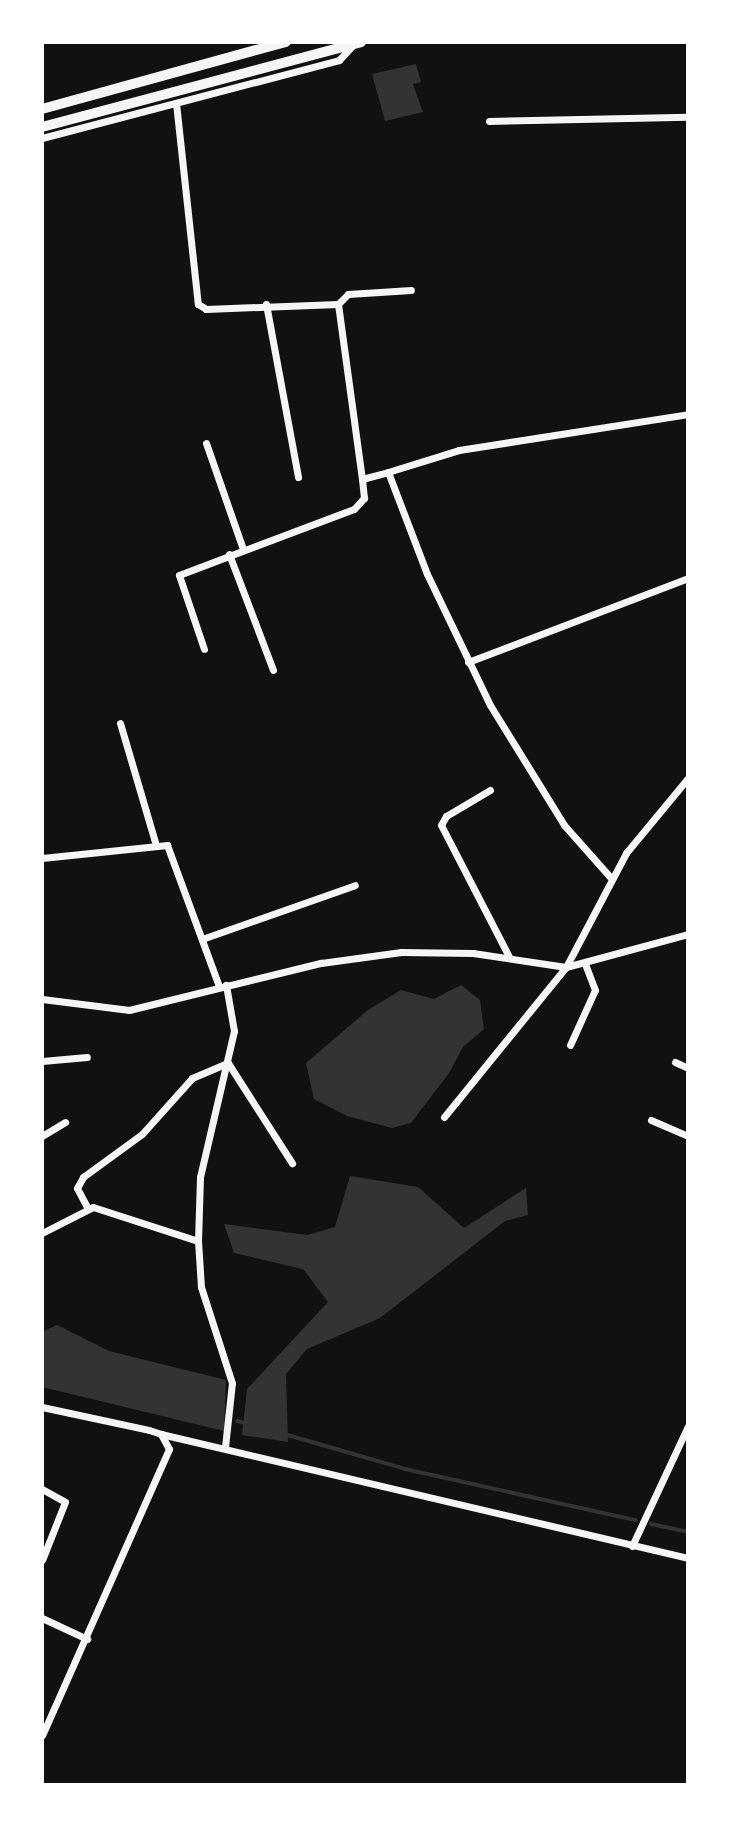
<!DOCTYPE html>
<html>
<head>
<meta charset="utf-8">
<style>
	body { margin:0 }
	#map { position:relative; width:730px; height:1827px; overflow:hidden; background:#111; font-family:"Titillium Web",sans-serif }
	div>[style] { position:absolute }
	.water>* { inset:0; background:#333 }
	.stream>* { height:4px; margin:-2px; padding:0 2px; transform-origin:2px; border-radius:2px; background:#333 }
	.minor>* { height:7px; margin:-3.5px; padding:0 3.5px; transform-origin:3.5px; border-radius:3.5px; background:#f5f5f5 }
	.secondary>* { height:10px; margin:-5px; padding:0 5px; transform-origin:5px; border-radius:5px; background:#f5f5f5 }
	span { translate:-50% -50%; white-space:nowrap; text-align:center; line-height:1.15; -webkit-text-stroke:6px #fff; paint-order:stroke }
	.frame { position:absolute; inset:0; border:44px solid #fff; pointer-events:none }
</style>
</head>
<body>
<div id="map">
	<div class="water">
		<div style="clip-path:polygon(416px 64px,421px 82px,413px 84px,423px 112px,385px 121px,372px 74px)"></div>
		<div style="clip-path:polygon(461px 985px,480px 1000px,484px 1029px,463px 1047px,449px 1073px,411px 1123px,392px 1128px,347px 1116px,314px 1099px,306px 1063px,368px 1010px,401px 990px,434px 999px)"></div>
		<div style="clip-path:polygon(350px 1176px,418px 1187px,464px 1228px,526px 1188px,528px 1215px,505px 1221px,380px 1318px,307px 1349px,286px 1374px,288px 1442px,242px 1435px,247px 1389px,328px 1302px,303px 1269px,234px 1253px,224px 1224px,307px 1235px,335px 1227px)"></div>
		<div style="clip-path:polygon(57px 1325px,109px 1351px,226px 1380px,224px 1431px,42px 1387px,42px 1332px)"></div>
	</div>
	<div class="stream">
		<div style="left:237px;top:1421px;width:11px;rotate:15deg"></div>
		<div style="left:284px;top:1434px;width:126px;rotate:16.1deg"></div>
		<div style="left:405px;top:1469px;width:236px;rotate:12.5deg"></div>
		<div style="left:651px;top:1524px;width:38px;rotate:12deg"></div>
	</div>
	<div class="minor">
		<div style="left:176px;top:103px;width:202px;rotate:83.8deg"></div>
		<div style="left:198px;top:304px;width:9px;rotate:32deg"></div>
		<div style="left:206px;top:309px;width:132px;rotate:-2.2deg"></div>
		<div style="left:338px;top:304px;width:177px;rotate:82.2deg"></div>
		<div style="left:362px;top:479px;width:27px;rotate:-15deg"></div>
		<div style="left:388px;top:472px;width:109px;rotate:69.1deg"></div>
		<div style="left:427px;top:574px;width:145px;rotate:64.3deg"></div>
		<div style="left:490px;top:705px;width:141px;rotate:58.3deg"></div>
		<div style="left:564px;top:825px;width:72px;rotate:48.4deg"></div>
		<div style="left:489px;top:121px;width:199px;rotate:-1.2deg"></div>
		<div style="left:42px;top:138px;width:307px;rotate:-14.7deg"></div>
		<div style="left:339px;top:60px;width:21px;rotate:-47deg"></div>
		<div style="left:266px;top:304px;width:176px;rotate:79.5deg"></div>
		<div style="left:338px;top:304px;width:14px;rotate:-45deg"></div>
		<div style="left:348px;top:294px;width:63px;rotate:-3.6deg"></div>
		<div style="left:206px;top:443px;width:112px;rotate:70.8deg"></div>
		<div style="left:388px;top:472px;width:74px;rotate:-17.2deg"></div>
		<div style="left:459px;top:450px;width:232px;rotate:-8.9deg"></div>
		<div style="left:229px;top:554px;width:124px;rotate:69.2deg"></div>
		<div style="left:204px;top:649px;width:78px;rotate:-108.7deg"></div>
		<div style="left:179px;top:575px;width:187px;rotate:-20.7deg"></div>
		<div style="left:354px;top:509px;width:15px;rotate:-48deg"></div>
		<div style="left:364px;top:498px;width:19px;rotate:-96deg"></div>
		<div style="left:468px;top:662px;width:235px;rotate:-20.9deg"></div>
		<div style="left:120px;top:723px;width:124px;rotate:73.6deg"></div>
		<div style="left:490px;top:790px;width:51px;rotate:149.4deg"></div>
		<div style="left:446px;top:816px;width:10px;rotate:119deg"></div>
		<div style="left:441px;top:825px;width:148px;rotate:62.7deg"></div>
		<div style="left:42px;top:858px;width:126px;rotate:-5.9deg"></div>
		<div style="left:167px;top:845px;width:150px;rotate:69.8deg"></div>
		<div style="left:202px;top:939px;width:162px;rotate:-19.4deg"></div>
		<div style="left:42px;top:999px;width:88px;rotate:7.2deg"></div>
		<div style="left:129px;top:1010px;width:198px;rotate:-13.8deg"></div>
		<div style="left:321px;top:963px;width:81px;rotate:-7.8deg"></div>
		<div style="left:401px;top:952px;width:72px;rotate:0.8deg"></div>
		<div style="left:473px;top:953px;width:94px;rotate:8.6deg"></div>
		<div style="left:566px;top:967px;width:126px;rotate:-15.1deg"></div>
		<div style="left:570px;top:1045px;width:60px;rotate:-65.6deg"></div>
		<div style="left:595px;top:990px;width:28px;rotate:-111deg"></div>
		<div style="left:42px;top:1061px;width:45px;rotate:-5.1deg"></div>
		<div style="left:675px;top:1062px;width:14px;rotate:25deg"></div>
		<div style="left:444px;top:1117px;width:193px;rotate:-50.9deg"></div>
		<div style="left:566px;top:967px;width:129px;rotate:-62.2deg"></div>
		<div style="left:626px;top:853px;width:97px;rotate:-50.4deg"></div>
		<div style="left:651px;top:1120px;width:40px;rotate:23.4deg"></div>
		<div style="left:42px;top:1136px;width:27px;rotate:-31deg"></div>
		<div style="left:87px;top:1207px;width:21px;rotate:-118deg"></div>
		<div style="left:77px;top:1188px;width:13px;rotate:-61deg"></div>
		<div style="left:83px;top:1177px;width:73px;rotate:-36.1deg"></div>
		<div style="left:142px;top:1134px;width:75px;rotate:-48.2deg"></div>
		<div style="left:192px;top:1078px;width:39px;rotate:-23deg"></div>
		<div style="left:228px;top:1063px;width:119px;rotate:57.4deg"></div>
		<div style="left:42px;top:1233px;width:57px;rotate:-27deg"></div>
		<div style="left:93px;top:1207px;width:110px;rotate:17.9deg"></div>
		<div style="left:42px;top:1407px;width:109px;rotate:12.1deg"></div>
		<div style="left:149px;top:1430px;width:13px;rotate:18deg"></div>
		<div style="left:161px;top:1434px;width:17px;rotate:62deg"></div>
		<div style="left:169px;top:1449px;width:313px;rotate:113.9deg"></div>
		<div style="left:161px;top:1434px;width:541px;rotate:13.24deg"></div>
		<div style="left:225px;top:1447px;width:64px;rotate:-83.8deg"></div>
		<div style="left:232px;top:1383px;width:101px;rotate:-107.9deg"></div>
		<div style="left:201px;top:1287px;width:46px;rotate:-93.7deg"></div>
		<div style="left:198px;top:1241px;width:64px;rotate:-88.2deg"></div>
		<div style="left:200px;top:1177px;width:150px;rotate:-76.9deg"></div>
		<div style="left:234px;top:1031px;width:47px;rotate:-99.9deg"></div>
		<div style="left:42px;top:1489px;width:26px;rotate:29deg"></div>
		<div style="left:65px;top:1502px;width:62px;rotate:111.6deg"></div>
		<div style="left:632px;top:1546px;width:132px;rotate:-65deg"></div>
		<div style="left:42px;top:1618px;width:50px;rotate:25deg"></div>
	</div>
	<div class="secondary">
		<div style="left:42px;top:109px;width:253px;rotate:-15.4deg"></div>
		<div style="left:42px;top:127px;width:330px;rotate:-14.9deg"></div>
	</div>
	<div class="frame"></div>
</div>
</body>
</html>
